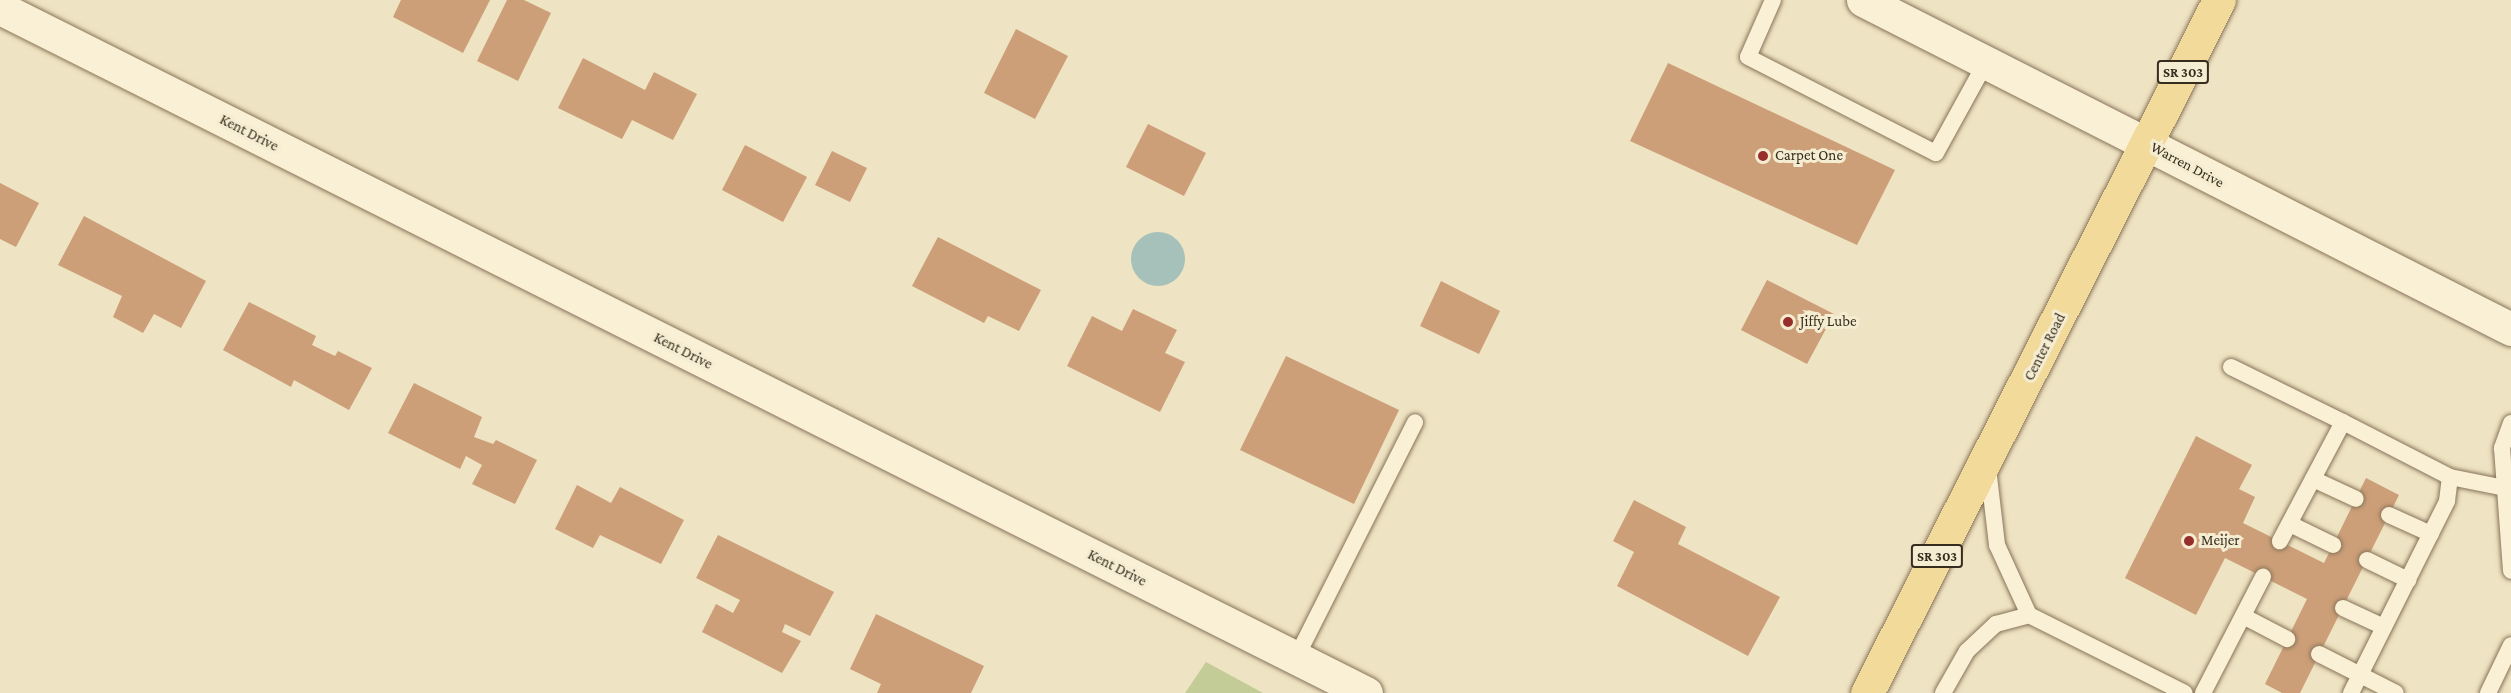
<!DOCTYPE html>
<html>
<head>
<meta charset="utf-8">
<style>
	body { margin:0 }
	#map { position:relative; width:2511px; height:693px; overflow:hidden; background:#eee3c2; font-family:"Crimson Pro",serif }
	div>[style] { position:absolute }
	.green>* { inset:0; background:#c3cc96 }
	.water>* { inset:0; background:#a5c1ba }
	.round { border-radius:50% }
	.building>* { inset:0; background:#cc9f78 }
	.roads { filter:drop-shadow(0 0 2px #887459) drop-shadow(0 0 2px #887459) }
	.service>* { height:16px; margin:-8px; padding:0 8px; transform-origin:8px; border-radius:8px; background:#f9f0d6 }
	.minor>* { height:33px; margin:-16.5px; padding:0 16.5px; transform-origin:16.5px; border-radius:16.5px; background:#f9f0d6 }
	.primary>* { height:33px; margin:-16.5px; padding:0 16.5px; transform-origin:16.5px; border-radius:16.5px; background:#f1da9a }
	.dots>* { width:16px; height:16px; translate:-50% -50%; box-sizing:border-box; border:3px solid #f5edd2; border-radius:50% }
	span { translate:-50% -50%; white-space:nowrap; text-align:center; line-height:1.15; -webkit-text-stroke:6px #f5edd2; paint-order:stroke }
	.shield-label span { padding:2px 4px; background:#f5edd2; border:2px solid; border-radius:4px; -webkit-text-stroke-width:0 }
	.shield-label { font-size:14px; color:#382c1e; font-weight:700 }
	.street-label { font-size:15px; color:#382c1e }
	.poi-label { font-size:15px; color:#382c1e }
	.left { translate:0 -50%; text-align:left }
</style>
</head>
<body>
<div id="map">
	<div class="green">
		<div style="clip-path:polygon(1206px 662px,1263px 693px,1185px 693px)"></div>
	</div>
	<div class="water">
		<div class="round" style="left:1131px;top:232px;width:54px;height:54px"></div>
	</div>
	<div class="building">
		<div style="clip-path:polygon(401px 0,490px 0,463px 53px,393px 17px)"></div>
		<div style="clip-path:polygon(507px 0,524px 0,551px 13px,518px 81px,477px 61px)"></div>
		<div style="clip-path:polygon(1016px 29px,1068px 56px,1035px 119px,984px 93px)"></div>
		<div style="clip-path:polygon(583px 58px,645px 90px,654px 72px,697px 94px,673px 140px,632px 120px,622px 139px,558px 108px)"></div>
		<div style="clip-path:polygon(1668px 63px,1895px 170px,1857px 245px,1630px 141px)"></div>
		<div style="clip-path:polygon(1148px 124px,1206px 153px,1184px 196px,1126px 167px)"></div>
		<div style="clip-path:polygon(745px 145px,807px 177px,783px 222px,722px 190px)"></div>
		<div style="clip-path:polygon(832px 151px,867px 168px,850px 202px,815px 185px)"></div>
		<div style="clip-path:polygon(0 183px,39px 203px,16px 247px,0 239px)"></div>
		<div style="clip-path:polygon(84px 216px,206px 281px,181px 328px,154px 314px,143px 333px,113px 317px,122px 296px,58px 265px)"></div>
		<div style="clip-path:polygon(938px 237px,1041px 290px,1019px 331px,988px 316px,984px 323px,912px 286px)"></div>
		<div style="clip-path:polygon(1767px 280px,1834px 314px,1807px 364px,1741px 330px)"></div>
		<div style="clip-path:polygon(1441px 281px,1500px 311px,1479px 354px,1420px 326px)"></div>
		<div style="clip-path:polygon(249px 302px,316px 336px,312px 345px,335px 356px,338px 351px,372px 368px,349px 410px,294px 380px,291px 387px,223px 350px)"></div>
		<div style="clip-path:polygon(1133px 309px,1177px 330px,1165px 353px,1185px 362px,1160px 412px,1067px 366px,1092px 316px,1122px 331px)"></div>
		<div style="clip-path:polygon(1286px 356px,1399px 410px,1354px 504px,1240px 450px)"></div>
		<div style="clip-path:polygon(414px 383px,482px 417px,474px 437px,493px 444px,496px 440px,537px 460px,515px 504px,472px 484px,482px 465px,466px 456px,460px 469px,388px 433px)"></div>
		<div style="clip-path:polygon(2196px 436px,2252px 465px,2239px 489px,2255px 497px,2243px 523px,2324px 563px,2366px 478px,2399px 495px,2300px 693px,2282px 693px,2265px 684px,2307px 599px,2225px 558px,2196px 615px,2125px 578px)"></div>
		<div style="clip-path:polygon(577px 485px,611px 503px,620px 487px,684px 520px,661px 564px,600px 535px,593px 548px,555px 529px)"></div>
		<div style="clip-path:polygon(1634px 500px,1686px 527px,1678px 544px,1780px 597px,1748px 656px,1617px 586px,1634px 552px,1613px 541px)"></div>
		<div style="clip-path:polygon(718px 535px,834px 592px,810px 636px,785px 624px,782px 632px,801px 641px,782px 673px,702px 632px,716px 604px,733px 613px,740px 600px,696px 578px)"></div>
		<div style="clip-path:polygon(876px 614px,984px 666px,971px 693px,877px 693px,881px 684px,850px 669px)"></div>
	</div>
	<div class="roads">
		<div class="service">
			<div style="left:1773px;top:0;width:62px;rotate:113.7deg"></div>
			<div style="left:1748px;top:57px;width:211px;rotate:27.1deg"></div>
			<div style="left:1936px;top:153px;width:104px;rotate:-61.2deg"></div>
			<div style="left:2231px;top:367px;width:125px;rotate:26.2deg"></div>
			<div style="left:2343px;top:422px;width:135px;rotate:117.9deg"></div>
			<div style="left:2343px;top:422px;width:120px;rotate:27.2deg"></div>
			<div style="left:2450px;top:477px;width:56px;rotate:11.3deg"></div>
			<div style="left:2511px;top:423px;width:27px;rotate:110deg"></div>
			<div style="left:2502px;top:448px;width:123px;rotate:85.8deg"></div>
			<div style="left:1988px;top:468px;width:78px;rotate:83.3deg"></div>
			<div style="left:1997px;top:545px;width:77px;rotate:65.4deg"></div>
			<div style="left:2029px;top:615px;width:174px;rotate:26.6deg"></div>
			<div style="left:2313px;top:479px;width:47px;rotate:24.9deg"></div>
			<div style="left:2389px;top:515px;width:46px;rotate:24.3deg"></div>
			<div style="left:2290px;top:524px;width:48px;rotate:26deg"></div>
			<div style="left:2367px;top:560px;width:46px;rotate:26deg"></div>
			<div style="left:2343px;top:608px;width:45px;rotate:24.9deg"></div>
			<div style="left:2243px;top:616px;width:50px;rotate:27.6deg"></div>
			<div style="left:2319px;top:654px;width:86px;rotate:26.9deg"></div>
			<div style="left:1296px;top:658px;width:264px;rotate:-63.2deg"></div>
			<div style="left:1943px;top:693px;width:48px;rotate:-60.3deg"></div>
			<div style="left:1967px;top:651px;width:40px;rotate:-43deg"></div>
			<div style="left:1996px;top:624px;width:34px;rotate:-15deg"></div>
			<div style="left:2203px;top:693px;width:131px;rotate:-62.7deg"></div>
			<div style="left:2351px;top:693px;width:215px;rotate:-63.4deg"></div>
			<div style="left:2447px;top:501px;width:24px;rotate:-83deg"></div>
			<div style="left:2488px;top:693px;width:53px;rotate:-64.4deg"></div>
		</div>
		<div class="minor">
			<div style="left:1863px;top:0;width:727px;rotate:26.92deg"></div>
			<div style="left:0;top:8px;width:1528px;rotate:26.63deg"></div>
		</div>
		<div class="primary">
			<div style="left:1867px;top:693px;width:777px;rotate:-63.07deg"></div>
		</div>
	</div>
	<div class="dots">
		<div style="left:1763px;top:156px;background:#972e29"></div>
		<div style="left:1788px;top:322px;background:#972e29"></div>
		<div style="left:2189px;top:541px;background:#972e29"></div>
	</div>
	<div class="shield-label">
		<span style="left:2183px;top:72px">SR 303</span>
		<span style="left:1937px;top:556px">SR 303</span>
	</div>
	<div class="street-label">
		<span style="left:249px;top:133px;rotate:27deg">Kent Drive</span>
		<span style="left:2187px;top:165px;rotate:28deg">Warren Drive</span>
		<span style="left:2045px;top:347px;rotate:-63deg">Center Road</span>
		<span style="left:683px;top:351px;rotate:27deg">Kent Drive</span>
		<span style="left:1117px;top:568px;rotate:27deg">Kent Drive</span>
	</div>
	<div class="poi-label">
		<span class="left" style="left:1775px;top:156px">Carpet One</span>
		<span class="left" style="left:1800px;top:322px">Jiffy Lube</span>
		<span class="left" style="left:2201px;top:541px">Meijer</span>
	</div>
</div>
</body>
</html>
